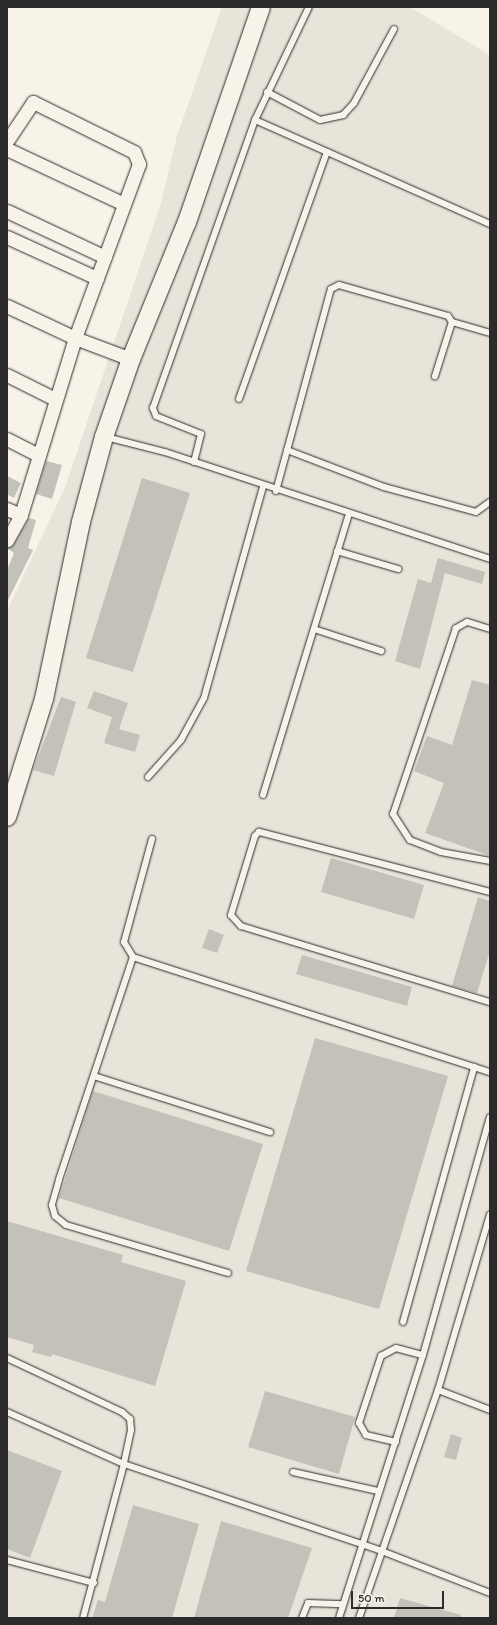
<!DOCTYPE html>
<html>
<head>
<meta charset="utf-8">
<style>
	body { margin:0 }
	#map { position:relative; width:497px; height:1625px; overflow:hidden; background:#f7f3e8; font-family:Itim,sans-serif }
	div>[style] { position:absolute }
	.built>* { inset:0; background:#e8e4da }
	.building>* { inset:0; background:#c4c1b9 }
	.roads { filter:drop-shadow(0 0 1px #2b2b2b) drop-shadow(0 0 1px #2b2b2b) }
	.lane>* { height:6px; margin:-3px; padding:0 3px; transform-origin:3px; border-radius:3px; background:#f7f3e8 }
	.street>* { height:13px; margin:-6.5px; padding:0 6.5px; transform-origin:6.5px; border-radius:6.5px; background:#f7f3e8 }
	.secondary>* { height:18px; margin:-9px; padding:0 9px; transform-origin:9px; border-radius:9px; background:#f7f3e8 }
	span { translate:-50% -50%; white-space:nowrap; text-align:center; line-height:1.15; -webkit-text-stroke:3px #f7f3e8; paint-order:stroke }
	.frame { position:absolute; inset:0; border:8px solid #2b2b2b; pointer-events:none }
	.scale { position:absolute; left:351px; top:1591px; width:93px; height:18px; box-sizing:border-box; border:2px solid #2b2b2b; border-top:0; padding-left:5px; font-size:12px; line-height:14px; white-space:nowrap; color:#2b2b2b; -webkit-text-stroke:3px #f7f3e8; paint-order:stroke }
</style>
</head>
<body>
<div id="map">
	<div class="built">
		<div style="clip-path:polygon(222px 7px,410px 7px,490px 55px,490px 1618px,7px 1618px,7px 611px,66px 485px,161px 203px,177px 136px)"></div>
	</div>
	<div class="building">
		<div style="clip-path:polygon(46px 461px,62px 465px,52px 499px,36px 494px)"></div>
		<div style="clip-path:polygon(7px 476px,21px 483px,14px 498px,7px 494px)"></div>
		<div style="clip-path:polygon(142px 478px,190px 493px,133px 672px,86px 658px)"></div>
		<div style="clip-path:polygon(29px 518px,36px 520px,28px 548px,33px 550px,7px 602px,7px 570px,14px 553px,7px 548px,14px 544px)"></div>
		<div style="clip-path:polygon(438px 558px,485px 572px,482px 584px,445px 573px,420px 669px,395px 661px,418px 579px,431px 583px)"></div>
		<div style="clip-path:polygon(472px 680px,490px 685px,490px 856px,425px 833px,444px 783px,414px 771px,427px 736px,452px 745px)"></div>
		<div style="clip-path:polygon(94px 691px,128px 703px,119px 729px,140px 735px,135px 752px,104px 743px,112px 717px,87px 708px)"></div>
		<div style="clip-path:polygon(61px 697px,76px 702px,54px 776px,33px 770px)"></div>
		<div style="clip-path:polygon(331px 858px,424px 885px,414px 919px,321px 892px)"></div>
		<div style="clip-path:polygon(478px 897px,490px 901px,490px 951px,477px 993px,452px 986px)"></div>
		<div style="clip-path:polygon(209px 929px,224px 935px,217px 953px,202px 948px)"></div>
		<div style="clip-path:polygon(302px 955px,412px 987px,407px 1006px,296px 974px)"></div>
		<div style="clip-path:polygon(315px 1038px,448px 1076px,379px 1309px,246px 1271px)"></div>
		<div style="clip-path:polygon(93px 1091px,263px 1144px,229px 1251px,59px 1198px)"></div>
		<div style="clip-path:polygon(7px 1221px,123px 1255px,121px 1262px,186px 1281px,155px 1386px,52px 1354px,51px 1357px,32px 1352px,34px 1345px,7px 1337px)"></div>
		<div style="clip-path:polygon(265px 1391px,355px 1417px,339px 1474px,248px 1447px)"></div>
		<div style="clip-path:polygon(451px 1434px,462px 1438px,456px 1460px,444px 1457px)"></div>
		<div style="clip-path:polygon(7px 1450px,62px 1471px,30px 1558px,7px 1549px)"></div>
		<div style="clip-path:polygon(133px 1505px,199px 1524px,172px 1618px,92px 1618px,98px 1600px,105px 1602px)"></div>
		<div style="clip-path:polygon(221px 1521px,312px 1548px,288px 1618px,194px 1618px)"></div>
		<div style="clip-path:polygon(400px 1598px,461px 1615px,461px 1618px,394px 1618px)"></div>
	</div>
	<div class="roads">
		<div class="lane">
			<div style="left:267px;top:92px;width:60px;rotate:27.8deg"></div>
			<div style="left:320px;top:120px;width:24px;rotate:-12deg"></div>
			<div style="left:343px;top:115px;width:16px;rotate:-47deg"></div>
			<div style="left:354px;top:103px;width:84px;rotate:-61.6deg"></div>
			<div style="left:255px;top:120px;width:125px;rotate:-64.5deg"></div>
			<div style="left:452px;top:322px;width:40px;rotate:16deg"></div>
			<div style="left:239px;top:399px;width:262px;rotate:-70.4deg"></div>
			<div style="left:106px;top:437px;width:61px;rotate:14.3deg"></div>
			<div style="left:165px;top:452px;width:342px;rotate:18.2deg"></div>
			<div style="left:287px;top:450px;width:104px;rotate:20.9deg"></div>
			<div style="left:384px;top:487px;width:95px;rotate:15.2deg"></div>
			<div style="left:476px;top:512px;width:17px;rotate:-36deg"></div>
			<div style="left:194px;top:462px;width:29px;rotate:-76deg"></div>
			<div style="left:201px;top:434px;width:48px;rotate:-158.2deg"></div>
			<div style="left:156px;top:416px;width:9px;rotate:-111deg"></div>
			<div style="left:153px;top:408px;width:306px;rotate:-70.5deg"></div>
			<div style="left:255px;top:120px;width:257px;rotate:23.9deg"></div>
			<div style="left:276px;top:491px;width:209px;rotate:-74.8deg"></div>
			<div style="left:331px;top:289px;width:9px;rotate:-27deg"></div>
			<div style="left:339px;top:285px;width:113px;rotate:15.9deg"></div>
			<div style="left:448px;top:316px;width:7px;rotate:56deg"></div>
			<div style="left:452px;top:322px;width:57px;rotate:107.5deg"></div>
			<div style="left:337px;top:551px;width:64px;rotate:16.4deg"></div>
			<div style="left:314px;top:629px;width:71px;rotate:18.2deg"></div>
			<div style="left:490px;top:629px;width:24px;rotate:-163deg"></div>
			<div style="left:467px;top:622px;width:13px;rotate:151deg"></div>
			<div style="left:456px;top:628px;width:196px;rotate:108.7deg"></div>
			<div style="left:393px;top:814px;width:31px;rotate:57deg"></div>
			<div style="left:410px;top:840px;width:33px;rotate:21deg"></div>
			<div style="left:441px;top:852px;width:50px;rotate:10.4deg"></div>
			<div style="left:148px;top:777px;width:50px;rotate:-48.3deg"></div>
			<div style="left:181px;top:740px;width:48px;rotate:-61.3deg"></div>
			<div style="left:204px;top:698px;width:220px;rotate:-74.4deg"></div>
			<div style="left:263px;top:795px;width:294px;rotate:-73deg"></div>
			<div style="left:152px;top:839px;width:107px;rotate:105.2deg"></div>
			<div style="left:124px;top:942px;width:17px;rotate:59deg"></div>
			<div style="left:133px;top:957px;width:375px;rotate:17.9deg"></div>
			<div style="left:490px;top:892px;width:239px;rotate:-165.4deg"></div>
			<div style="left:259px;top:832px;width:6px;rotate:135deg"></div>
			<div style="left:255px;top:836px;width:83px;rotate:106.9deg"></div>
			<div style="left:231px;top:915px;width:15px;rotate:48deg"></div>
			<div style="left:241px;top:926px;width:260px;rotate:17deg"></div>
			<div style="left:133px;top:957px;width:235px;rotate:108.4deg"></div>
			<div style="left:59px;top:1180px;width:26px;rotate:106deg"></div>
			<div style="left:52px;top:1205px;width:11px;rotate:75deg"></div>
			<div style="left:55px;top:1216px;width:14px;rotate:39deg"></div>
			<div style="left:66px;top:1225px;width:169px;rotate:16.5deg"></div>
			<div style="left:94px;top:1076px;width:185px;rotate:17.7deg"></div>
			<div style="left:403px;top:1322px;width:265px;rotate:-74.4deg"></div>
			<div style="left:7px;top:1358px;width:127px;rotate:25.2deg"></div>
			<div style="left:122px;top:1412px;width:11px;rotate:41deg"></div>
			<div style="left:130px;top:1419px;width:11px;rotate:85deg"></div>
			<div style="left:131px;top:1430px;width:35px;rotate:102deg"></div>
			<div style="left:124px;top:1464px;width:159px;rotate:104.9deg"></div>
			<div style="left:438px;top:1390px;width:56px;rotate:21deg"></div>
			<div style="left:7px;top:1412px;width:128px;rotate:24deg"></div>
			<div style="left:124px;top:1464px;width:269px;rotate:18.6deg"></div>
			<div style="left:379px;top:1550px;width:119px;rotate:21.2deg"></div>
			<div style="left:396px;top:1442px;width:31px;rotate:-167deg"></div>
			<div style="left:366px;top:1435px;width:14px;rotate:-120deg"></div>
			<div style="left:359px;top:1423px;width:71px;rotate:-71.8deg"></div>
			<div style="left:381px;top:1356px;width:17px;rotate:-28deg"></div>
			<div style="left:396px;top:1348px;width:28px;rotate:15deg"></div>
			<div style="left:293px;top:1472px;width:87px;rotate:12.6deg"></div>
			<div style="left:7px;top:1560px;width:90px;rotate:14.8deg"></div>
			<div style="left:302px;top:1618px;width:16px;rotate:-68deg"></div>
			<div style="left:308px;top:1603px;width:35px;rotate:2deg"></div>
			<div style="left:339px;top:1618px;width:276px;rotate:-72.3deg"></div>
			<div style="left:423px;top:1355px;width:247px;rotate:-74.3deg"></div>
			<div style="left:359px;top:1618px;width:241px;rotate:-70.9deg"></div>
			<div style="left:438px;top:1390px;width:183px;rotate:-73.5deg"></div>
		</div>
		<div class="street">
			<div style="left:7px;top:141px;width:47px;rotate:-56.3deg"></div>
			<div style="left:33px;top:102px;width:113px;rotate:26.3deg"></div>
			<div style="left:134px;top:152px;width:13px;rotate:67deg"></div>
			<div style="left:139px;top:164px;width:185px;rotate:110.2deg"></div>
			<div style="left:75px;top:338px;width:185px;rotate:107deg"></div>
			<div style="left:21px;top:515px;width:29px;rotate:119deg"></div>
			<div style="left:7px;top:149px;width:129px;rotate:25.2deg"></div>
			<div style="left:7px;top:211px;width:108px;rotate:25.1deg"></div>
			<div style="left:7px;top:237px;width:99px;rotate:24.5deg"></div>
			<div style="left:7px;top:306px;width:75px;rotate:25.2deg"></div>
			<div style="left:75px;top:338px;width:60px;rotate:20.6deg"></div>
			<div style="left:7px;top:375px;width:54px;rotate:26.6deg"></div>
			<div style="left:7px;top:439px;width:34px;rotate:27deg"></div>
			<div style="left:7px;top:509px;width:15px;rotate:23deg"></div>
		</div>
		<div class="secondary">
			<div style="left:7px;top:817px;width:124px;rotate:-72.6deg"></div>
			<div style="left:44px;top:699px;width:181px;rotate:-78.2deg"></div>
			<div style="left:81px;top:522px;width:88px;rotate:-74.9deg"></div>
			<div style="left:104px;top:437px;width:83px;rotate:-70.9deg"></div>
			<div style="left:131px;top:359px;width:148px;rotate:-67.8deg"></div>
			<div style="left:187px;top:222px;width:227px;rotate:-71deg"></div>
		</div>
	</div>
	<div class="frame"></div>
	<div class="scale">50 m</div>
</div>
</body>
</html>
